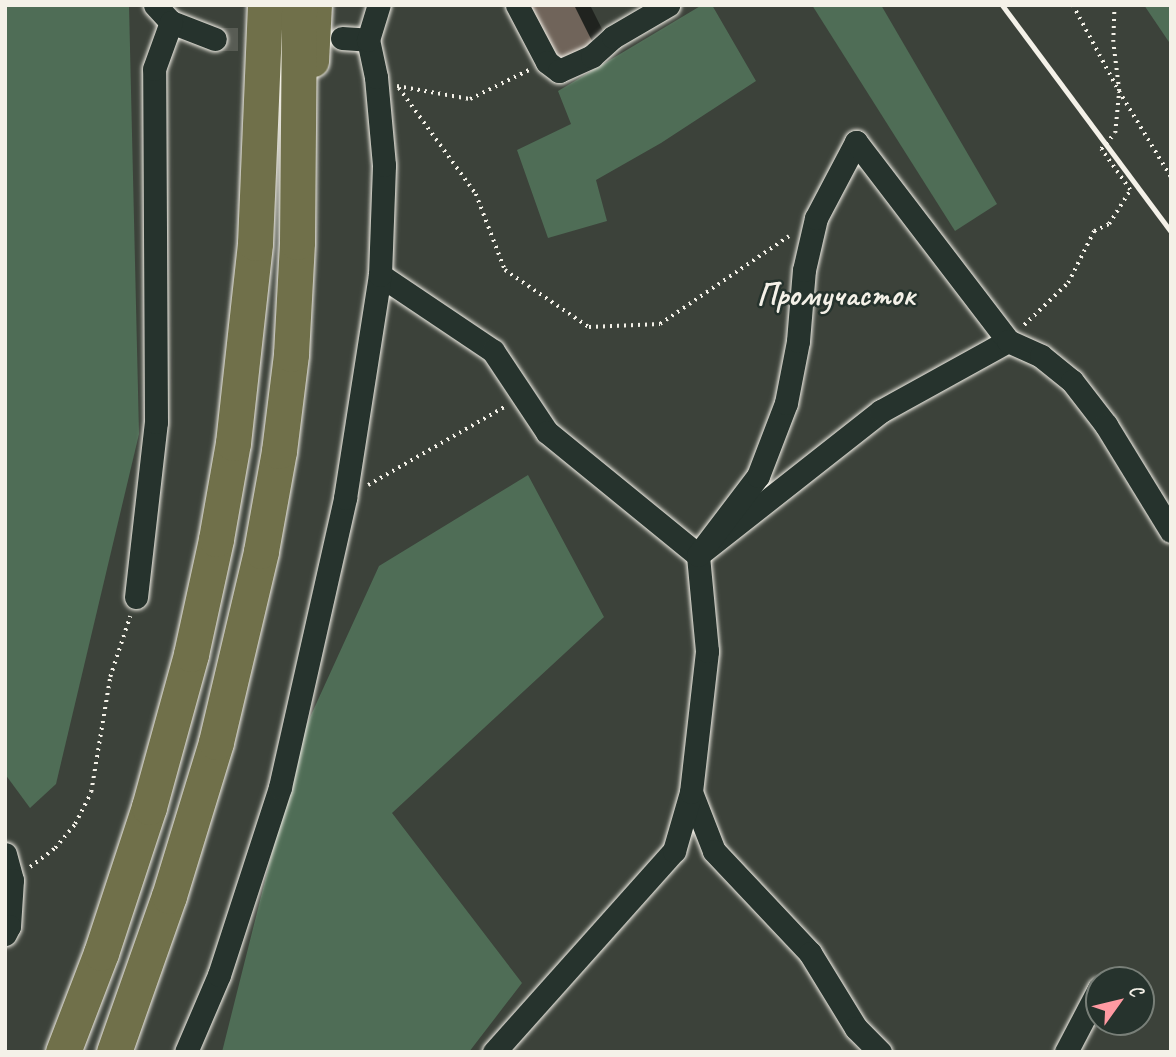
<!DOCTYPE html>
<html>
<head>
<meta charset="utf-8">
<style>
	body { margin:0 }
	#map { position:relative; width:1176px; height:1057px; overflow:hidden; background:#3c423a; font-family:Caveat,sans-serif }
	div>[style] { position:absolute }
	.green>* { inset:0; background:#4f6d56 }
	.shadow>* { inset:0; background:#0007 }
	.building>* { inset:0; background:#70645a }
	.minor-tunnel>* { height:23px; margin-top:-11.5px; transform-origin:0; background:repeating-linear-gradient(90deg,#585c54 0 23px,transparent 0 34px) }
	.path>* { height:3.5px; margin-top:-1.75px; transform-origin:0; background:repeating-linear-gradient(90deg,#f4f1e8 0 2px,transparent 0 7px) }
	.roads { filter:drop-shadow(0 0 2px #f4f1e8) drop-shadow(0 0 2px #f4f1e8) }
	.minor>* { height:23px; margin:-11.5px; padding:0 11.5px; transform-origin:11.5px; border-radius:11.5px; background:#26332d }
	.major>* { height:30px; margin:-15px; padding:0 15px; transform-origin:15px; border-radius:15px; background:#70704a }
	.highway>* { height:35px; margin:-17.5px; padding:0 17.5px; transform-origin:17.5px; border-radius:17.5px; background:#70704a }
	.rail>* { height:5px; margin:-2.5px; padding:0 2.5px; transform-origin:2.5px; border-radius:2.5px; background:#f4f1e8 }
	span { translate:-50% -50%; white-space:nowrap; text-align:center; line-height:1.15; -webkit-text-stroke:5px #26332d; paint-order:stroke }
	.district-label { font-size:32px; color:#f4f1e8; font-weight:700 }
	.frame { position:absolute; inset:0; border:7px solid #f4f1e8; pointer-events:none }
	.north { position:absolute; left:1085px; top:966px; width:70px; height:70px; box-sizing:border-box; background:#26332d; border:2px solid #787f78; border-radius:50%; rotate:56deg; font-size:19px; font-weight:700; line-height:28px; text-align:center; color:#f4f1e8 }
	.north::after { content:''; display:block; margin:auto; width:24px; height:32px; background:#ff9aa2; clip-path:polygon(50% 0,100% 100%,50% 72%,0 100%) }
</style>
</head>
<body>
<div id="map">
	<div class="green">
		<div style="clip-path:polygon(5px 5px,129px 5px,139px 434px,56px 784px,30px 808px,5px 774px)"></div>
		<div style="clip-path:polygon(702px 5px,712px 5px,756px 81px,661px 143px,596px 180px,607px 221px,548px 238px,517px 150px,571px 124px,558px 91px)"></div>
		<div style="clip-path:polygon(812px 5px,881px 5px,997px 204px,955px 231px)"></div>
		<div style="clip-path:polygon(1144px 5px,1171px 5px,1171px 45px)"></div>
		<div style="clip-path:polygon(528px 475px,604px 617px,392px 813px,522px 983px,469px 1052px,222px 1052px,301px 737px,379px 566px)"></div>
	</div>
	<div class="shadow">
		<div style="clip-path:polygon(531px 5px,590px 5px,604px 33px,593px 44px)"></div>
	</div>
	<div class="building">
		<div style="clip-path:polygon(529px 5px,574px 5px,594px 45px,558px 64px)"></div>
	</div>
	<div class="minor-tunnel">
		<div style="left:215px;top:39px;width:61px"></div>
	</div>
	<div class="path">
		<div style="left:1073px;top:5px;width:98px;rotate:61.9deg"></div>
		<div style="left:1119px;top:91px;width:100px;rotate:58.8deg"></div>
		<div style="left:397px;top:86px;width:74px;rotate:10.1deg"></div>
		<div style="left:470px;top:99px;width:66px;rotate:-26.2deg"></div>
		<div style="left:399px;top:88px;width:131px;rotate:54deg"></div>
		<div style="left:476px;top:194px;width:81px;rotate:69.1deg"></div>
		<div style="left:505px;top:270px;width:102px;rotate:34.2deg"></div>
		<div style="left:589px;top:327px;width:71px;rotate:-2.4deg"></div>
		<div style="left:660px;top:324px;width:156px;rotate:-34.3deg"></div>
		<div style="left:1024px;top:325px;width:61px;rotate:-43.7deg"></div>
		<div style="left:1068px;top:283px;width:58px;rotate:-63.4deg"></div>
		<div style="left:1094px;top:231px;width:17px;rotate:-25deg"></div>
		<div style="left:1109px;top:224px;width:40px;rotate:-58deg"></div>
		<div style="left:1130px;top:190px;width:50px;rotate:-125.3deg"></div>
		<div style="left:1101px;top:149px;width:21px;rotate:-49deg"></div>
		<div style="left:1115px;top:133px;width:42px;rotate:-84.6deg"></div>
		<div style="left:1119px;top:91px;width:49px;rotate:-97deg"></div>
		<div style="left:1113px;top:42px;width:37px;rotate:-88deg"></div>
		<div style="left:368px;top:485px;width:157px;rotate:-29.8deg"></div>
		<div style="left:30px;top:867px;width:31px;rotate:-37deg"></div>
		<div style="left:55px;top:848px;width:31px;rotate:-50deg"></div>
		<div style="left:75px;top:824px;width:36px;rotate:-63deg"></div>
		<div style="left:91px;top:792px;width:117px;rotate:-80.6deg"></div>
		<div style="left:110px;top:677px;width:64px;rotate:-71.8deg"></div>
	</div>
	<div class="roads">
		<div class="minor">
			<div style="left:155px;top:5px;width:23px;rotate:47deg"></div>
			<div style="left:171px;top:22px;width:47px;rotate:21.1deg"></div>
			<div style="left:517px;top:5px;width:64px;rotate:62.2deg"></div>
			<div style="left:547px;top:62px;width:15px;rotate:37deg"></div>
			<div style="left:559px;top:71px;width:36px;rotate:-24deg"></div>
			<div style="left:592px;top:56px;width:28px;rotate:-42deg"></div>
			<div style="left:613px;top:37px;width:64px;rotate:-30.2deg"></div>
			<div style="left:342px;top:38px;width:26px;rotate:4deg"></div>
			<div style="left:380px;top:275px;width:136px;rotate:33.9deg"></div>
			<div style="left:493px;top:351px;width:97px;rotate:56.3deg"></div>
			<div style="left:547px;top:432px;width:195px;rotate:39.2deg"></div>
			<div style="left:698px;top:555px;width:233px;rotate:-38.2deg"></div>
			<div style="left:881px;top:411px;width:145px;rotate:-28.9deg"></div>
			<div style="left:136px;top:597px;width:176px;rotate:-83.5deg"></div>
			<div style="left:156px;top:422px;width:353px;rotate:-90.3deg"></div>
			<div style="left:154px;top:69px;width:50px;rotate:-70.1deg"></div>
			<div style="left:691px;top:792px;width:63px;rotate:68.7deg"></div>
			<div style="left:714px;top:851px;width:140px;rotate:46.7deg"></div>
			<div style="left:810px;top:953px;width:88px;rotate:58.5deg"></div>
			<div style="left:856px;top:1028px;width:34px;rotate:45deg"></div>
			<div style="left:5px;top:854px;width:27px;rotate:75deg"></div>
			<div style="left:12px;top:880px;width:46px;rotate:93.7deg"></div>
			<div style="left:9px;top:926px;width:9px;rotate:117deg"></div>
			<div style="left:186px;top:1052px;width:84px;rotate:-66.8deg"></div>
			<div style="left:219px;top:975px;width:198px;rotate:-72deg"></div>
			<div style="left:280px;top:787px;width:296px;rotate:-77.3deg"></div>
			<div style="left:345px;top:498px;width:226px;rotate:-81.1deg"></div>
			<div style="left:380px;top:275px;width:110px;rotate:-87.9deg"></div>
			<div style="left:384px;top:165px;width:88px;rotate:-95.2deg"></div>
			<div style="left:376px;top:77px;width:38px;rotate:-102deg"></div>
			<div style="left:368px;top:40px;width:37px;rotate:-73deg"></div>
			<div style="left:494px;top:1052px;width:270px;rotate:-48.2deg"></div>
			<div style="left:674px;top:851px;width:61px;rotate:-73.9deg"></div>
			<div style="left:691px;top:792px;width:142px;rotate:-83.5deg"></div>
			<div style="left:707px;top:651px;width:96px;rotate:-95.4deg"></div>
			<div style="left:698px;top:555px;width:99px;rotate:-52.8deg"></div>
			<div style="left:758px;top:476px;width:78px;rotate:-69deg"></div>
			<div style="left:786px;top:403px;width:63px;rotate:-79deg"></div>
			<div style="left:798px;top:341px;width:71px;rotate:-85.2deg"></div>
			<div style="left:804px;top:270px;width:53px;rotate:-77deg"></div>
			<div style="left:816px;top:218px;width:86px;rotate:-62.2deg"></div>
			<div style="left:856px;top:142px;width:250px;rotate:52.6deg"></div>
			<div style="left:1008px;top:341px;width:36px;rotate:24deg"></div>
			<div style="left:1041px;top:356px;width:40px;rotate:39deg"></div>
			<div style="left:1072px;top:381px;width:56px;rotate:52.3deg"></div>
			<div style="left:1106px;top:425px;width:124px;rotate:58.5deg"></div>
			<div style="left:1066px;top:1052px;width:71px;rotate:-62.4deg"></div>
		</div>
		<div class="major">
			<div style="left:314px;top:62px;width:57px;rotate:-87deg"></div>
		</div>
		<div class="highway">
			<div style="left:63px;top:1052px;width:106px;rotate:-69deg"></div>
			<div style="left:101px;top:953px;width:154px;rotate:-71.8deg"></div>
			<div style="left:149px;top:807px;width:159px;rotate:-74.6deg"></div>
			<div style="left:191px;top:654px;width:118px;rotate:-77.7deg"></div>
			<div style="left:216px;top:539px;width:97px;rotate:-80deg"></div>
			<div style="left:233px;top:443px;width:201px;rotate:-83.7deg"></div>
			<div style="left:255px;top:243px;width:238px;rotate:-87.6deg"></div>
			<div style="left:114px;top:1052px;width:165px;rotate:-70.6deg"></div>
			<div style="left:169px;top:896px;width:161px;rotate:-73deg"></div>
			<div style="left:216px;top:742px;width:196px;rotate:-76.7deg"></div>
			<div style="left:261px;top:551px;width:102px;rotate:-79.8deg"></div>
			<div style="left:279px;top:451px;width:98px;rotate:-82.9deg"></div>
			<div style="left:291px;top:354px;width:112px;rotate:-86.9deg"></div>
			<div style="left:297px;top:242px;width:237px;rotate:-89.5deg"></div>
		</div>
	</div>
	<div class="rail">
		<div style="left:1002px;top:5px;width:283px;rotate:53.3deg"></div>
	</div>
	<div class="district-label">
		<span style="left:836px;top:295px">Промучасток</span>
	</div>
	<div class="frame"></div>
	<div class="north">С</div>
</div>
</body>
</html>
